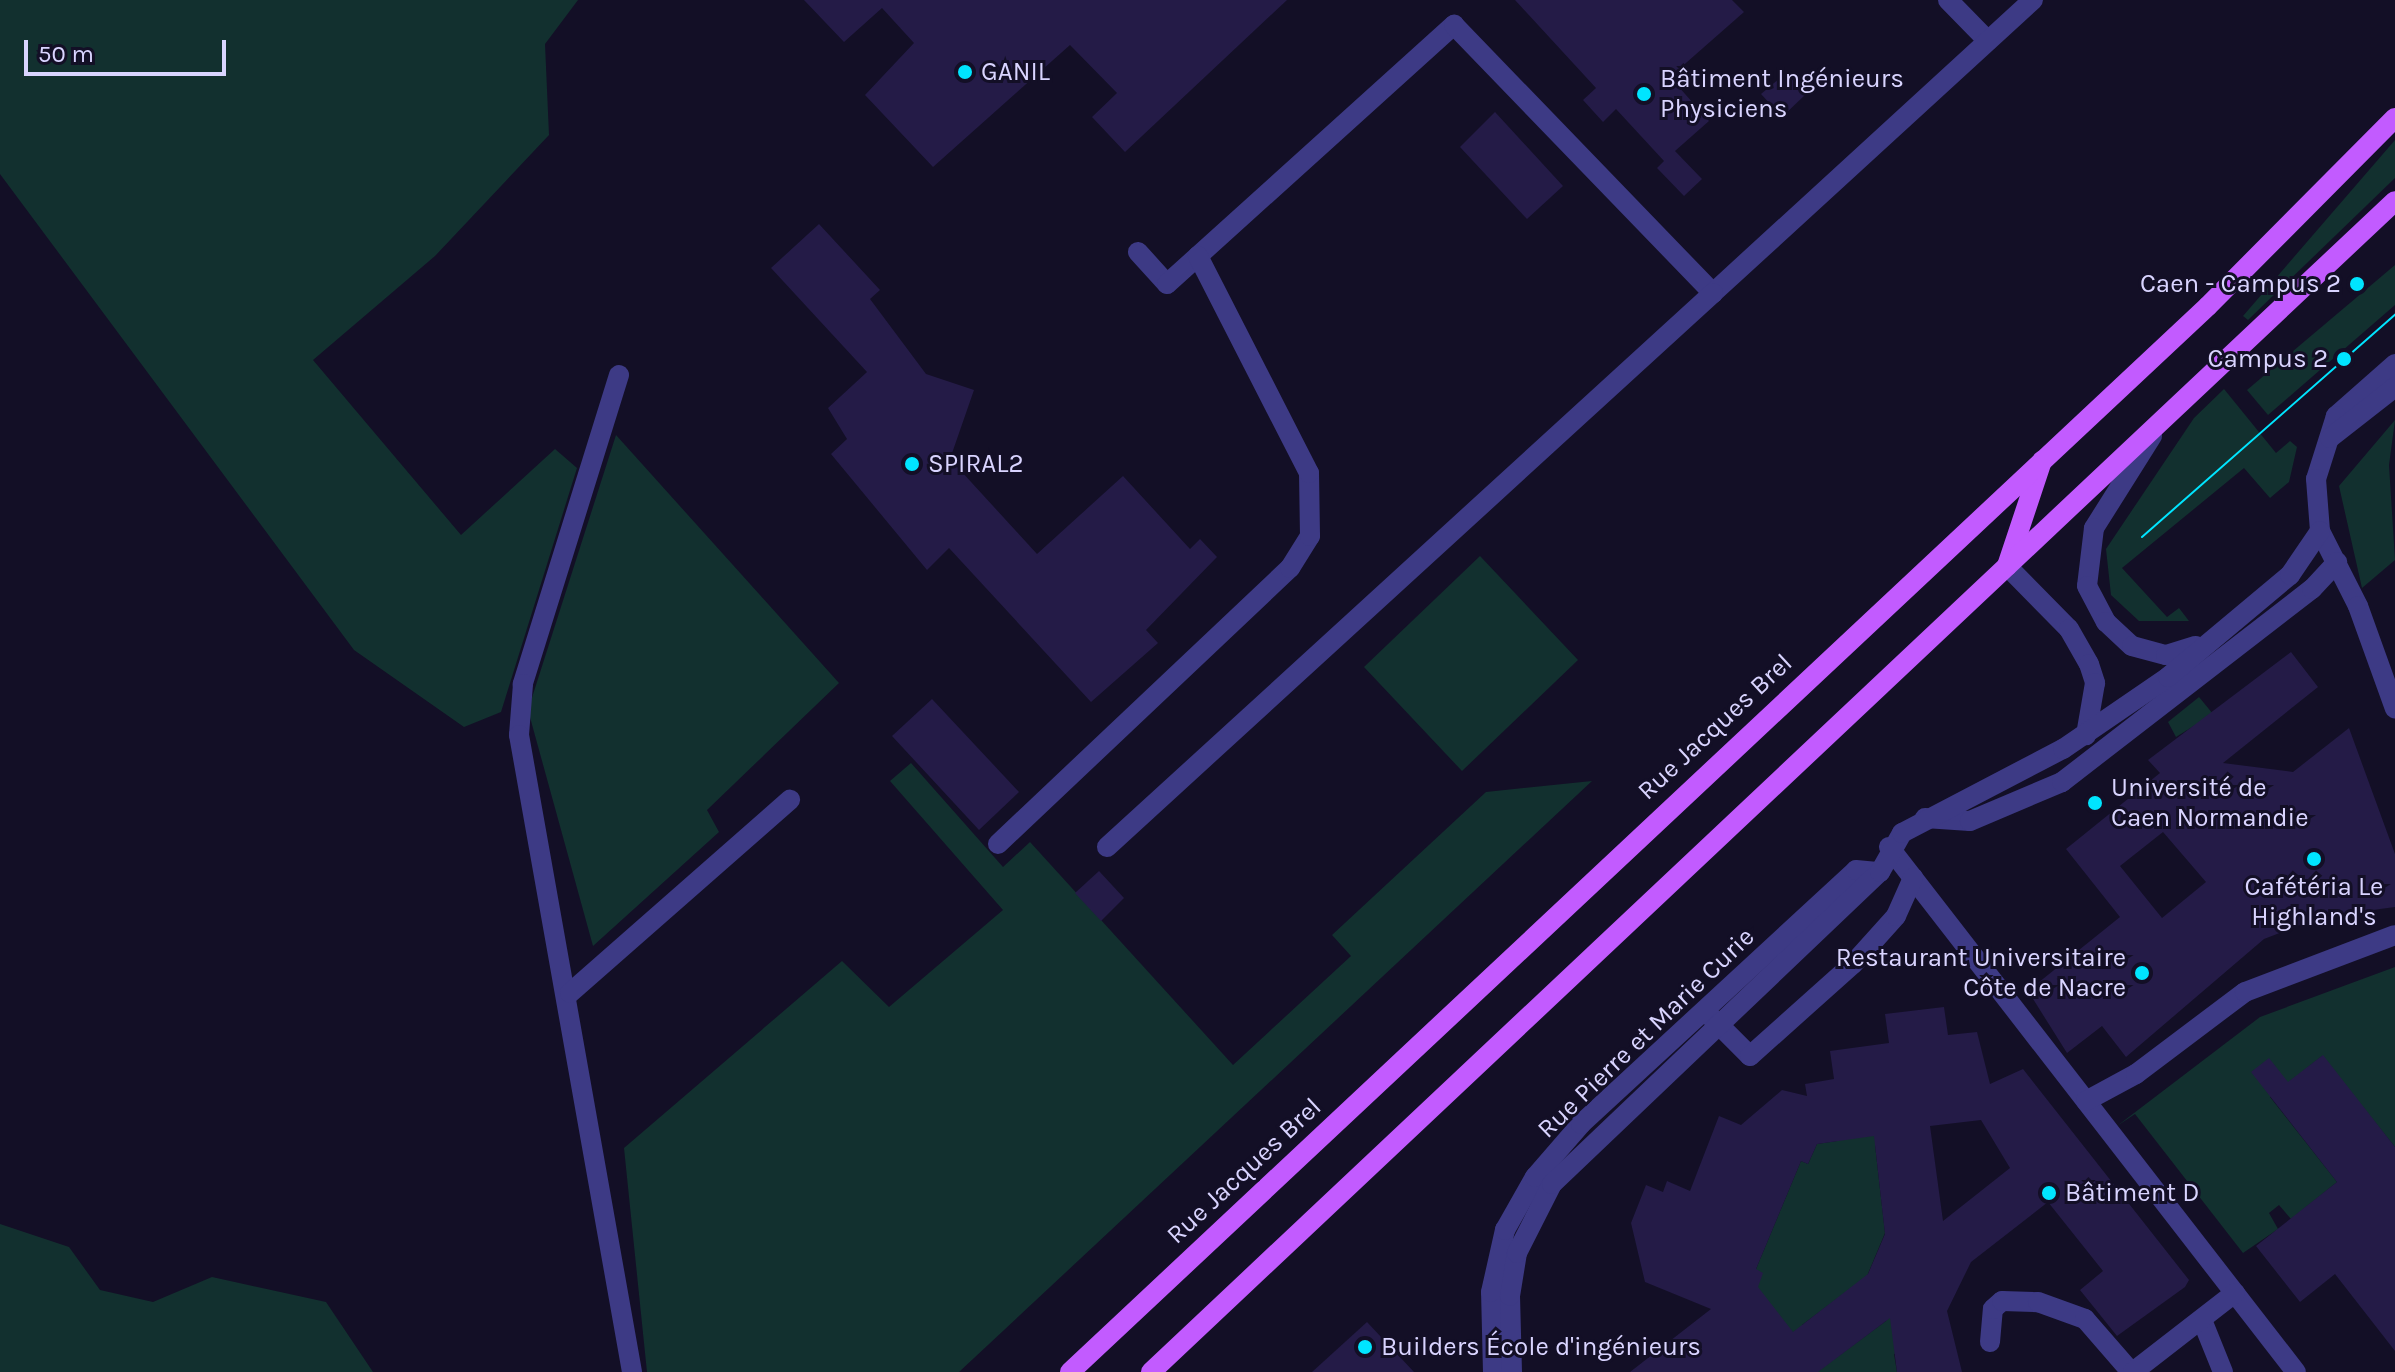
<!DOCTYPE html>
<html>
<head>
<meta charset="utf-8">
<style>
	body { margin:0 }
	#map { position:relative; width:2395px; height:1372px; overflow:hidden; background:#130f26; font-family:Karla,sans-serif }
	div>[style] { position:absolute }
	.green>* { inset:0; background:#12302f }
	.building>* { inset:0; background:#241b47 }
	.minor>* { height:20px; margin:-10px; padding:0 10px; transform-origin:10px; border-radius:10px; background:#3d3a85 }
	.major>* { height:20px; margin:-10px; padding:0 10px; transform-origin:10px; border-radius:10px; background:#c25bff }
	.tram>* { height:2px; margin:-1px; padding:0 1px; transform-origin:1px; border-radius:1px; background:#00e5ff }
	.dots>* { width:22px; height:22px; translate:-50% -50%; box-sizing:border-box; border:4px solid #130f26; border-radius:50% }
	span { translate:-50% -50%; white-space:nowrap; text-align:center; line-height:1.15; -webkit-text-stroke:6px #130f26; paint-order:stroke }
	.poi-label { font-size:26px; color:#d9d4ff }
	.left { translate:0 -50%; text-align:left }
	.right { translate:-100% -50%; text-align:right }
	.street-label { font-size:26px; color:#d9d4ff }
	.scale { position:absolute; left:24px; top:40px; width:202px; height:36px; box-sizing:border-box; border:4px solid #d9d4ff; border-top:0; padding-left:10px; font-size:24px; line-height:28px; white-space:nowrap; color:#d9d4ff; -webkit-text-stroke:6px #130f26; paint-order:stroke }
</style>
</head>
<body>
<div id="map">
	<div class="green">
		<div style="clip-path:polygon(0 0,578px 0,545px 44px,549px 135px,435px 256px,313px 360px,461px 535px,555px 449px,577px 468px,501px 712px,464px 727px,354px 650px,0 174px)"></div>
		<div style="clip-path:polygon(2395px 140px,2395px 178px,2248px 320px,2243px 316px)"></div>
		<div style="clip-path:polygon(2395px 265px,2395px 305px,2268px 415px,2247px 390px)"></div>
		<div style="clip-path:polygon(2224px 389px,2276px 453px,2290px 441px,2297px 447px,2289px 482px,2270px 498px,2244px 468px,2122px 568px,2167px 617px,2179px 608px,2189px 621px,2139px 621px,2111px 595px,2106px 549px,2194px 418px)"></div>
		<div style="clip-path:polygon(2395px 420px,2389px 465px,2395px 560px,2362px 588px,2339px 486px)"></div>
		<div style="clip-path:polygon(616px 435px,839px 683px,707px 810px,719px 832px,593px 946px,528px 710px)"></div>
		<div style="clip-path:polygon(1480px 556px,1578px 660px,1462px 771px,1364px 667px)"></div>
		<div style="clip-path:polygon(2199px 697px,2213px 714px,2176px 737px,2168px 722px)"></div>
		<div style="clip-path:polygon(911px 763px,1003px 867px,1030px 842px,1233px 1065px,1351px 956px,1332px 935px,1486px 792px,1592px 781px,959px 1372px,647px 1372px,624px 1148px,842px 961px,889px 1007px,1003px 910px,890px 781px)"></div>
		<div style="clip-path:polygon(2395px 967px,2395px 1147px,2322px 1056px,2270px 1097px,2337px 1182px,2291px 1219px,2279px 1205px,2269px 1213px,2278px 1229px,2243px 1253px,2135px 1114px,2117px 1126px,2260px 1017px)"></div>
		<div style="clip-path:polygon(1893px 1127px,1895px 1141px,1875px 1145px,1885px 1233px,1867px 1276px,1802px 1325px,1802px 1343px,1756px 1291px,1756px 1269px,1801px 1161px,1808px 1164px,1817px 1144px,1837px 1141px,1837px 1134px)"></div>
		<div style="clip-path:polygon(0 1224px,69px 1247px,100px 1290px,153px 1302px,212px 1277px,326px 1302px,373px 1372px,0 1372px)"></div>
		<div style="clip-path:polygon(1892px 1308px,1902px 1352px,1894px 1354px,1897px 1372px,1817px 1372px,1886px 1321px)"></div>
	</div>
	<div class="building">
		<div style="clip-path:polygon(804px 0,1287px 0,1125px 152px,1092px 117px,1117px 93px,1070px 45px,933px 167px,865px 95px,914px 43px,882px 8px,844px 42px)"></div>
		<div style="clip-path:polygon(1515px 0,1732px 0,1744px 12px,1670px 77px,1709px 121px,1675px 151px,1702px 179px,1684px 196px,1657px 168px,1664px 161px,1616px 109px,1603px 122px,1583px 100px,1596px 88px)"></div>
		<div style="clip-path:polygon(1786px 73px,1806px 94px,1782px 117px,1761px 94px)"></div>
		<div style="clip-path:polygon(1495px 112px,1563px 186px,1527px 219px,1460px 147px)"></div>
		<div style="clip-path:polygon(819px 224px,880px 290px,870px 299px,926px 374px,974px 390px,950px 459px,1037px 554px,1123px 476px,1190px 549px,1200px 539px,1217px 557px,1146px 630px,1158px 643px,1091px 702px,949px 548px,927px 570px,831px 454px,847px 439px,828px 408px,867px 372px,771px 268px)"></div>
		<div style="clip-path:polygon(evenodd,2291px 652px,2318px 687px,2223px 763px,2293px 772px,2349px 728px,2395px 854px,2395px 907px,2321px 917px,2264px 939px,2126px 1057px,2102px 1026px,2067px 1053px,2028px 991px,2120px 917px,2066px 849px,2160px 773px,2148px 760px,2291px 652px,2163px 832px,2206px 882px,2162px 918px,2120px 866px,2163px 832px)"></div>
		<div style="clip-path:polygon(932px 699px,1019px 792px,979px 830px,892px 736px)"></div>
		<div style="clip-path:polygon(1099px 871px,1124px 898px,1101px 921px,1075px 893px)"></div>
		<div style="clip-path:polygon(evenodd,1944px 1007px,1948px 1035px,1977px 1032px,1990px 1084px,2023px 1069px,2189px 1280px,2185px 1287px,2117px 1336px,2080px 1290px,2103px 1271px,2048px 1202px,1971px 1262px,1947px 1311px,1962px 1372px,1897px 1372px,1890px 1318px,1818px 1372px,1630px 1372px,1711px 1309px,1645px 1282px,1631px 1223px,1646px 1185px,1663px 1192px,1667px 1181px,1690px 1191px,1719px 1116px,1741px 1125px,1782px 1090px,1807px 1096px,1805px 1084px,1834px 1079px,1830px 1051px,1889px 1043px,1885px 1014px,1944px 1007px,1981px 1120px,2010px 1168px,1943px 1221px,1930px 1126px,1981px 1120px,1944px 1007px,1874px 1136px,1885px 1234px,1868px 1274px,1793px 1332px,1758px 1287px,1763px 1273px,1756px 1269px,1801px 1161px,1808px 1164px,1817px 1144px,1874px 1136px)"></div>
		<div style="clip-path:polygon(2323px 1055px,2395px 1147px,2395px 1351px,2335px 1274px,2300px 1302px,2256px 1246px,2337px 1182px,2251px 1072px,2269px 1058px,2288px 1082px)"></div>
		<div style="clip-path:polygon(1367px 1322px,1414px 1372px,1312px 1372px)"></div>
	</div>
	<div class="minor">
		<div style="left:1948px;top:0;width:57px;rotate:45.7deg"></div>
		<div style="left:1138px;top:252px;width:43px;rotate:47.8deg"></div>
		<div style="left:1167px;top:284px;width:387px;rotate:-42.1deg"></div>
		<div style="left:1454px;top:25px;width:373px;rotate:46deg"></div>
		<div style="left:1713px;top:293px;width:434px;rotate:-42.5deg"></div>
		<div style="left:2395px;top:364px;width:79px;rotate:138.6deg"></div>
		<div style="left:2336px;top:416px;width:66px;rotate:107.6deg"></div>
		<div style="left:2316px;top:479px;width:52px;rotate:85.6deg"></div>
		<div style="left:2320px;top:531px;width:84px;rotate:63.1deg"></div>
		<div style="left:2358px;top:606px;width:109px;rotate:70.2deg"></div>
		<div style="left:619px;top:375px;width:324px;rotate:107.3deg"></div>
		<div style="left:523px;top:684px;width:51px;rotate:94.5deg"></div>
		<div style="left:519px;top:735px;width:647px;rotate:79.94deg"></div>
		<div style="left:2152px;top:436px;width:109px;rotate:122.2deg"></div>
		<div style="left:2094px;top:528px;width:58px;rotate:96.9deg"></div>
		<div style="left:2087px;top:586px;width:41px;rotate:62.2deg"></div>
		<div style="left:2106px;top:622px;width:35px;rotate:43deg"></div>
		<div style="left:2132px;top:646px;width:35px;rotate:15deg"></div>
		<div style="left:2166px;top:655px;width:31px;rotate:-17deg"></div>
		<div style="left:2330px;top:438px;width:83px;rotate:-38.1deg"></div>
		<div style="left:2007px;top:566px;width:88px;rotate:45.5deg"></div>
		<div style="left:2069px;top:629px;width:40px;rotate:60.3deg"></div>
		<div style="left:2089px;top:664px;width:20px;rotate:72deg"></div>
		<div style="left:2095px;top:683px;width:53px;rotate:99.8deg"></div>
		<div style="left:1925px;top:818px;width:45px;rotate:3.8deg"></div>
		<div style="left:1970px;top:821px;width:100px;rotate:-23deg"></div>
		<div style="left:2062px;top:782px;width:316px;rotate:-37.7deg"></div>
		<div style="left:2312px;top:589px;width:37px;rotate:-47deg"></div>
		<div style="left:998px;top:844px;width:402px;rotate:-43.4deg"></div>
		<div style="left:1290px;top:568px;width:38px;rotate:-58deg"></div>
		<div style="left:1310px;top:536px;width:63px;rotate:-90.9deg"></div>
		<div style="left:1309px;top:473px;width:244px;rotate:-117.1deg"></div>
		<div style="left:1107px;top:847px;width:821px;rotate:-42.43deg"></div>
		<div style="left:1889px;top:847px;width:664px;rotate:52.22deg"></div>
		<div style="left:570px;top:993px;width:293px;rotate:-41.3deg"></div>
		<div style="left:1711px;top:1017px;width:55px;rotate:45deg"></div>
		<div style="left:1750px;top:1056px;width:138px;rotate:-41.8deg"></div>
		<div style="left:1853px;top:964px;width:64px;rotate:-48.1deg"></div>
		<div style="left:1896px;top:916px;width:42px;rotate:-65.9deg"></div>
		<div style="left:2086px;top:1101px;width:57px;rotate:-28.4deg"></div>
		<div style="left:2136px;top:1074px;width:136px;rotate:-37deg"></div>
		<div style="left:2245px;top:992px;width:160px;rotate:-20.8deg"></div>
		<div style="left:2202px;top:1320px;width:56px;rotate:68deg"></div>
		<div style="left:1990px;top:1342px;width:33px;rotate:-85deg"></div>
		<div style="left:1993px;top:1309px;width:12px;rotate:-42deg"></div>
		<div style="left:2002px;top:1301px;width:36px;rotate:2deg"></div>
		<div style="left:2038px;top:1302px;width:50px;rotate:19.9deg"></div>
		<div style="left:2085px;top:1319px;width:70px;rotate:49deg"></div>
		<div style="left:1493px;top:1372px;width:80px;rotate:-91.4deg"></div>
		<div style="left:1491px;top:1292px;width:64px;rotate:-77.3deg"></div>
		<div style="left:1505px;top:1230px;width:61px;rotate:-60.5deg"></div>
		<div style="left:1535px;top:1177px;width:70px;rotate:-49deg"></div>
		<div style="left:1581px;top:1124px;width:374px;rotate:-42.7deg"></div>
		<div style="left:1856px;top:870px;width:24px;rotate:5deg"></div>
		<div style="left:1512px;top:1372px;width:76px;rotate:-91.5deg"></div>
		<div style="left:1510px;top:1296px;width:44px;rotate:-80.8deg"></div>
		<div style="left:1517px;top:1253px;width:77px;rotate:-63.1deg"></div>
		<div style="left:1552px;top:1184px;width:453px;rotate:-43.6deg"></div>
		<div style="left:1880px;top:872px;width:45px;rotate:-60.6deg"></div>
		<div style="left:1902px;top:833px;width:182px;rotate:-27.6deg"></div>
		<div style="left:2063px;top:749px;width:127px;rotate:-34.4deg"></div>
		<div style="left:2168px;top:677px;width:159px;rotate:-39.9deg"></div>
		<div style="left:2290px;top:575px;width:53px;rotate:-55.7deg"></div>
		<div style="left:2133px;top:1372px;width:129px;rotate:-37.8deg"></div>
	</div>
	<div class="major">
		<div style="left:2007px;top:566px;width:111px;rotate:-71.6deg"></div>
		<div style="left:1070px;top:1372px;width:1559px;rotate:-43.13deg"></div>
		<div style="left:2208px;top:306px;width:265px;rotate:-45.2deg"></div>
		<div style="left:1151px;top:1372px;width:1708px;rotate:-43.27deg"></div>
	</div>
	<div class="tram">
		<div style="left:2142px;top:537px;width:337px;rotate:-41.3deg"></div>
	</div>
	<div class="dots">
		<div style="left:965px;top:72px;background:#00e5ff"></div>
		<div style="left:1644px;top:94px;background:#00e5ff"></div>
		<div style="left:2357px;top:284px;background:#00e5ff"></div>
		<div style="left:2344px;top:359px;background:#00e5ff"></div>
		<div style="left:912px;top:464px;background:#00e5ff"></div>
		<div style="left:2095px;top:803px;background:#00e5ff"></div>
		<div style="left:2314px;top:859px;background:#00e5ff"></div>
		<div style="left:2142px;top:973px;background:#00e5ff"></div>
		<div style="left:2049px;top:1193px;background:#00e5ff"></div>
		<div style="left:1365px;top:1347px;background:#00e5ff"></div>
	</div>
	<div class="poi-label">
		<span class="left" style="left:981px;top:72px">GANIL</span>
		<span class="left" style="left:1660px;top:94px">Bâtiment Ingénieurs<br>Physiciens</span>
		<span class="right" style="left:2341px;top:284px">Caen - Campus 2</span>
		<span class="right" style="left:2328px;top:359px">Campus 2</span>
		<span class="left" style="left:928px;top:464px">SPIRAL2</span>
		<span class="left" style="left:2111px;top:803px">Université de<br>Caen Normandie</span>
		<span style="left:2314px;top:902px">Cafétéria Le<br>Highland's</span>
		<span class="right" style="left:2126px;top:973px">Restaurant Universitaire<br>Côte de Nacre</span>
		<span class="left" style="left:2065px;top:1193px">Bâtiment D</span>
		<span class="left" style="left:1381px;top:1347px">Builders École d'ingénieurs</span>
	</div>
	<div class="street-label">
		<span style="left:1715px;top:727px;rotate:-43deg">Rue Jacques Brel</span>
		<span style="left:1646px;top:1033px;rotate:-44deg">Rue Pierre et Marie Curie</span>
		<span style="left:1244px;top:1171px;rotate:-43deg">Rue Jacques Brel</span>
	</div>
	<div class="scale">50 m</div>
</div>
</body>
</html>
